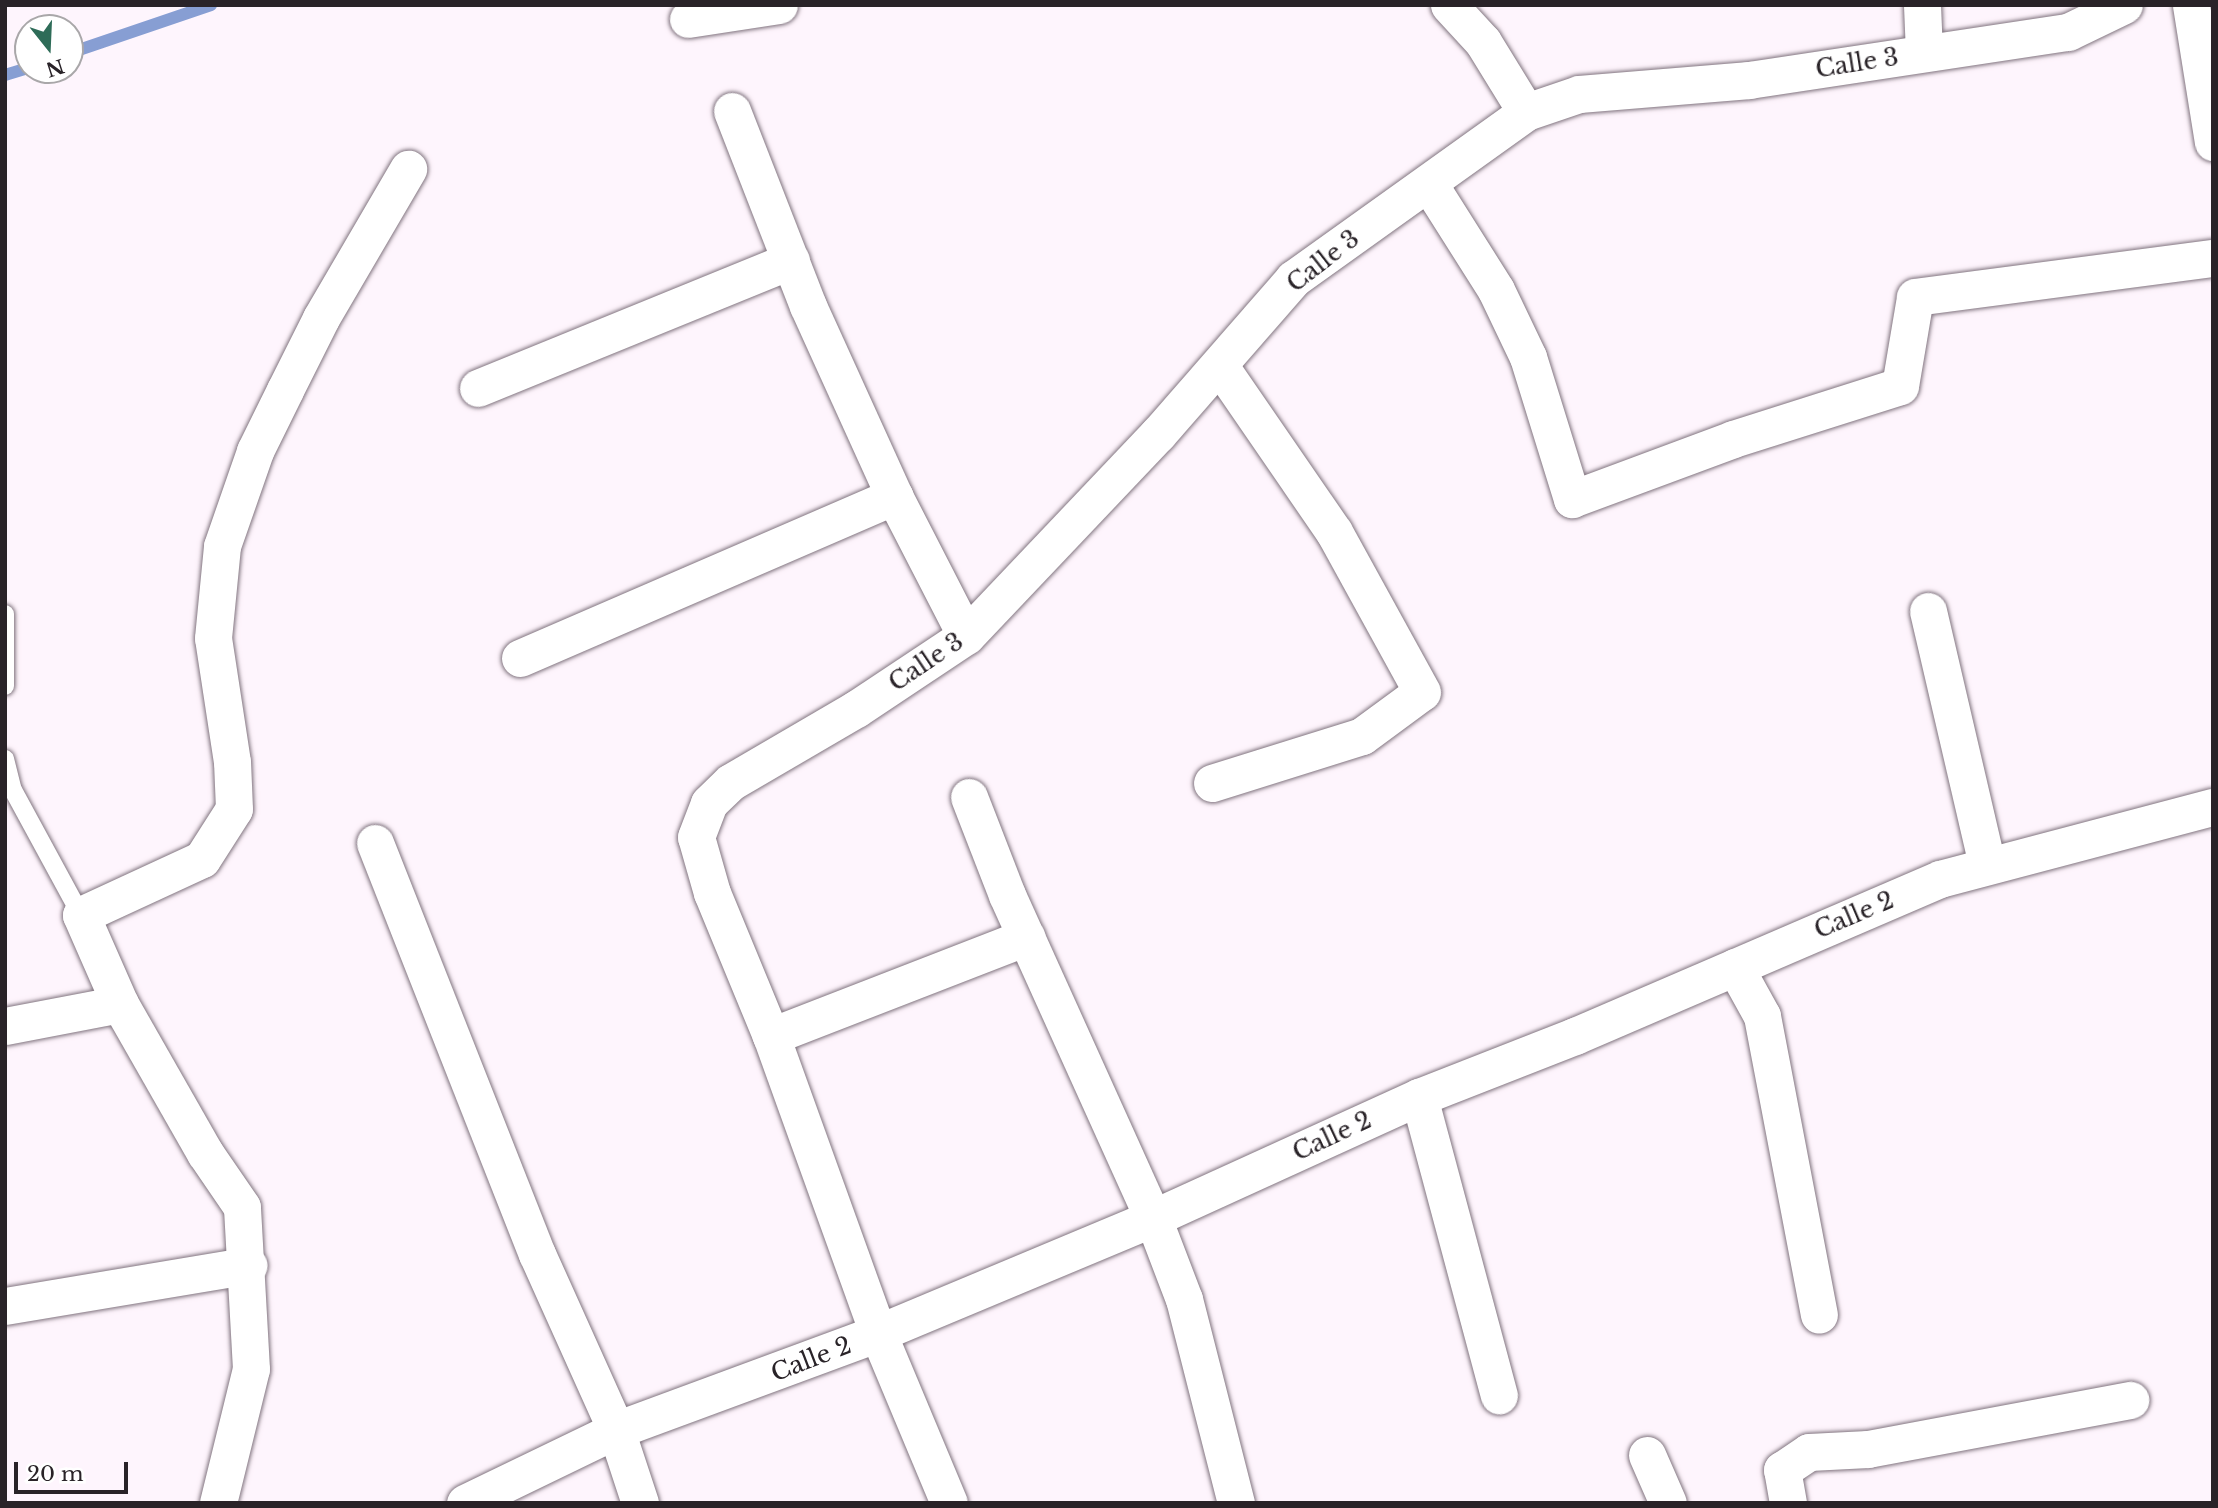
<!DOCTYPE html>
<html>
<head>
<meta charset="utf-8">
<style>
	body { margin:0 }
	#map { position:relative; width:2218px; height:1508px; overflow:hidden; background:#fef5fd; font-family:"Libre Baskerville",serif }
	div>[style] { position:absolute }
	.stream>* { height:12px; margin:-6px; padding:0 6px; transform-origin:6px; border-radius:6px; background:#879ed3 }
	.roads { filter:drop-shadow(0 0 2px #81747f) drop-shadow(0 0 2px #81747f) }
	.service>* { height:18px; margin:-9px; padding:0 9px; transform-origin:9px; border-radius:9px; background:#fff }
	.minor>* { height:37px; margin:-18.5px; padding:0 18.5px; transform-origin:18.5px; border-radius:18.5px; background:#fff }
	span { translate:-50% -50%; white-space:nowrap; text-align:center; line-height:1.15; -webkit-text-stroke:5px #fff; paint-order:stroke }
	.street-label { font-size:24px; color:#292328 }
	.frame { position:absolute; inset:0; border:7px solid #292328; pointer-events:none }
	.north { position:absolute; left:14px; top:14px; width:70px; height:70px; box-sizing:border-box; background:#fff; border:2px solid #a9a7a9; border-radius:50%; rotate:162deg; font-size:19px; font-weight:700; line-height:28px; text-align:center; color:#292328 }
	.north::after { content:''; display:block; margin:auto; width:24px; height:32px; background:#2e6c58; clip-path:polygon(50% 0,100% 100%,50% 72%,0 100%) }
	.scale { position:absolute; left:14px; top:1462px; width:114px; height:32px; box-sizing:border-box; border:4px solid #292328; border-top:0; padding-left:9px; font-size:21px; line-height:24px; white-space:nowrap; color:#292328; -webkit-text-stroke:5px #fff; paint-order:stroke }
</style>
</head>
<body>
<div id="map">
	<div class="stream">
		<div style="left:70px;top:53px;width:149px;rotate:-18.8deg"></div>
		<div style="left:5px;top:75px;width:24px;rotate:-17deg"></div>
	</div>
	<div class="roads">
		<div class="service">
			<div style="left:5px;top:614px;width:72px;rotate:90deg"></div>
			<div style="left:5px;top:759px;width:32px;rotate:76deg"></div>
			<div style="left:13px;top:790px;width:142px;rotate:61.5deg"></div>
		</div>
		<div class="minor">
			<div style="left:1449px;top:5px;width:50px;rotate:47.4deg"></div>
			<div style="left:1483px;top:42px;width:82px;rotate:58.4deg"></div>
			<div style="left:1922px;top:5px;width:47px;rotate:87.6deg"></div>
			<div style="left:2191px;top:5px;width:139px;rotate:80.9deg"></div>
			<div style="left:688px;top:19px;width:92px;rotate:-8.7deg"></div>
			<div style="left:732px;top:111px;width:209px;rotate:68.7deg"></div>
			<div style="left:808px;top:306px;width:209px;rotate:65.6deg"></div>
			<div style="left:894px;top:496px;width:157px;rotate:62.8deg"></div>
			<div style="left:1429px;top:184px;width:125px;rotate:57.7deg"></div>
			<div style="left:1496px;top:290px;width:74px;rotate:64.5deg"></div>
			<div style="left:1528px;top:357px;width:149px;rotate:72.8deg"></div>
			<div style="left:1572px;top:499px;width:172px;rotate:-20.4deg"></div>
			<div style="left:1733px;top:439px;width:175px;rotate:-17.6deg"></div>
			<div style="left:1900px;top:386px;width:90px;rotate:-80.4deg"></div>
			<div style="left:1915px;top:297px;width:301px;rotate:-7.5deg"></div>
			<div style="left:478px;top:388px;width:338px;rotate:-22.2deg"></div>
			<div style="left:1928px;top:611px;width:261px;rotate:76.9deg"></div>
			<div style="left:520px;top:658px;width:408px;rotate:-23.4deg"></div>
			<div style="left:1212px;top:783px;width:157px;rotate:-17.4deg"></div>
			<div style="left:1362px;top:736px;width:74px;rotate:-36.3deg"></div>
			<div style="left:1422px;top:692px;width:183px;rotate:-118.8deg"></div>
			<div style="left:1334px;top:532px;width:201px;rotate:-124.5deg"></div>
			<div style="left:969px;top:797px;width:105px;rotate:68.8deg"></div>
			<div style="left:1007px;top:895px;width:354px;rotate:65.7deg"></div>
			<div style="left:1153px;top:1218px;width:87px;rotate:69.1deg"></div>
			<div style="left:1184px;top:1299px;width:211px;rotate:75.7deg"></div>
			<div style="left:375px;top:843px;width:442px;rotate:68.5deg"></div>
			<div style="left:537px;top:1254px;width:193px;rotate:65.8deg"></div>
			<div style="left:616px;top:1430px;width:77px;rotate:71.8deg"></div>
			<div style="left:1735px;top:967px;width:56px;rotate:61.1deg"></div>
			<div style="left:1762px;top:1016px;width:304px;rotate:79.2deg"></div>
			<div style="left:5px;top:1026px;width:117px;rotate:-10.8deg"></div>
			<div style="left:771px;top:1036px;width:274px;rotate:-21.2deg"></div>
			<div style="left:1419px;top:1097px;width:309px;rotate:75deg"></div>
			<div style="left:5px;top:1306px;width:247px;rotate:-9.5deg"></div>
			<div style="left:1647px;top:1455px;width:52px;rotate:66.4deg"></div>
			<div style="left:218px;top:1503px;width:138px;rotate:-76.2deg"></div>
			<div style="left:251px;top:1369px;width:162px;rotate:-93.2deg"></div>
			<div style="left:242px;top:1207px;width:65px;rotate:-124.4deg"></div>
			<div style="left:205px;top:1153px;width:172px;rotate:-119.7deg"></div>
			<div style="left:120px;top:1004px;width:97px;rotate:-113.7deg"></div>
			<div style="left:81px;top:915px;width:133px;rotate:-24.8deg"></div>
			<div style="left:202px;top:859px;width:59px;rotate:-57.4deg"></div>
			<div style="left:234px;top:809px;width:47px;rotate:-92.4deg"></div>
			<div style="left:232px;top:762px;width:125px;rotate:-98.7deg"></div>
			<div style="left:213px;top:638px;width:92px;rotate:-84.4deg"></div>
			<div style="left:222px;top:546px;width:101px;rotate:-70.8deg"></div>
			<div style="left:255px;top:451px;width:68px;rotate:-63.8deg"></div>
			<div style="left:285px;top:390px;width:80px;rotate:-63.4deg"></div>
			<div style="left:321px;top:318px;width:173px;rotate:-59.7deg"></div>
			<div style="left:465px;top:1503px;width:168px;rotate:-25.8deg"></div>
			<div style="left:616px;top:1430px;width:279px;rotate:-20.3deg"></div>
			<div style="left:878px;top:1333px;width:298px;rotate:-22.7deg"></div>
			<div style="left:1153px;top:1218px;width:292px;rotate:-24.5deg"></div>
			<div style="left:1419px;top:1097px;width:168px;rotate:-21.4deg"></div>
			<div style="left:1575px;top:1036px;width:397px;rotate:-23.3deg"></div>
			<div style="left:1940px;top:879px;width:282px;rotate:-14.8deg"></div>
			<div style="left:949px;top:1503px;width:184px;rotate:-112.7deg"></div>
			<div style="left:878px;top:1333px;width:316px;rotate:-109.8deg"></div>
			<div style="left:771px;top:1036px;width:155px;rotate:-112.4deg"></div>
			<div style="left:712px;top:893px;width:58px;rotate:-105.9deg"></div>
			<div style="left:696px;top:837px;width:36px;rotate:-69deg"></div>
			<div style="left:709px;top:803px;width:30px;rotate:-44deg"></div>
			<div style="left:731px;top:782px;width:145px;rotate:-30.3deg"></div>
			<div style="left:856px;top:709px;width:132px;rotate:-33.6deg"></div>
			<div style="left:966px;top:636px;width:279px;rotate:-46.5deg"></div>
			<div style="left:1158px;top:434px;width:206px;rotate:-48.9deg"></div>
			<div style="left:1293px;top:279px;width:287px;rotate:-35.6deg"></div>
			<div style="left:1526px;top:112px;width:56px;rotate:-18.8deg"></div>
			<div style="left:1579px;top:94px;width:171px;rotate:-4.7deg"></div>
			<div style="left:1749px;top:80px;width:323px;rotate:-8.6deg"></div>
			<div style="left:2068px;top:32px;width:62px;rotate:-25.7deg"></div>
			<div style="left:1788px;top:1503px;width:34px;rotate:-100deg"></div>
			<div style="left:1782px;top:1470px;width:32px;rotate:-34deg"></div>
			<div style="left:1809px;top:1452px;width:59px;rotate:-2.9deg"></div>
			<div style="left:1868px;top:1449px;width:267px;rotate:-10.6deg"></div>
		</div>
	</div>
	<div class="street-label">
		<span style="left:1857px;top:63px;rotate:-9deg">Calle 3</span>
		<span style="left:1323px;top:261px;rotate:-38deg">Calle 3</span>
		<span style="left:926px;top:662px;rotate:-34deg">Calle 3</span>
		<span style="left:1854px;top:915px;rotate:-23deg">Calle 2</span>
		<span style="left:1332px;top:1136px;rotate:-25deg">Calle 2</span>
		<span style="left:811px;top:1359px;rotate:-21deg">Calle 2</span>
	</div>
	<div class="frame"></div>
	<div class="north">N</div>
	<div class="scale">20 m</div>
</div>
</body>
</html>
